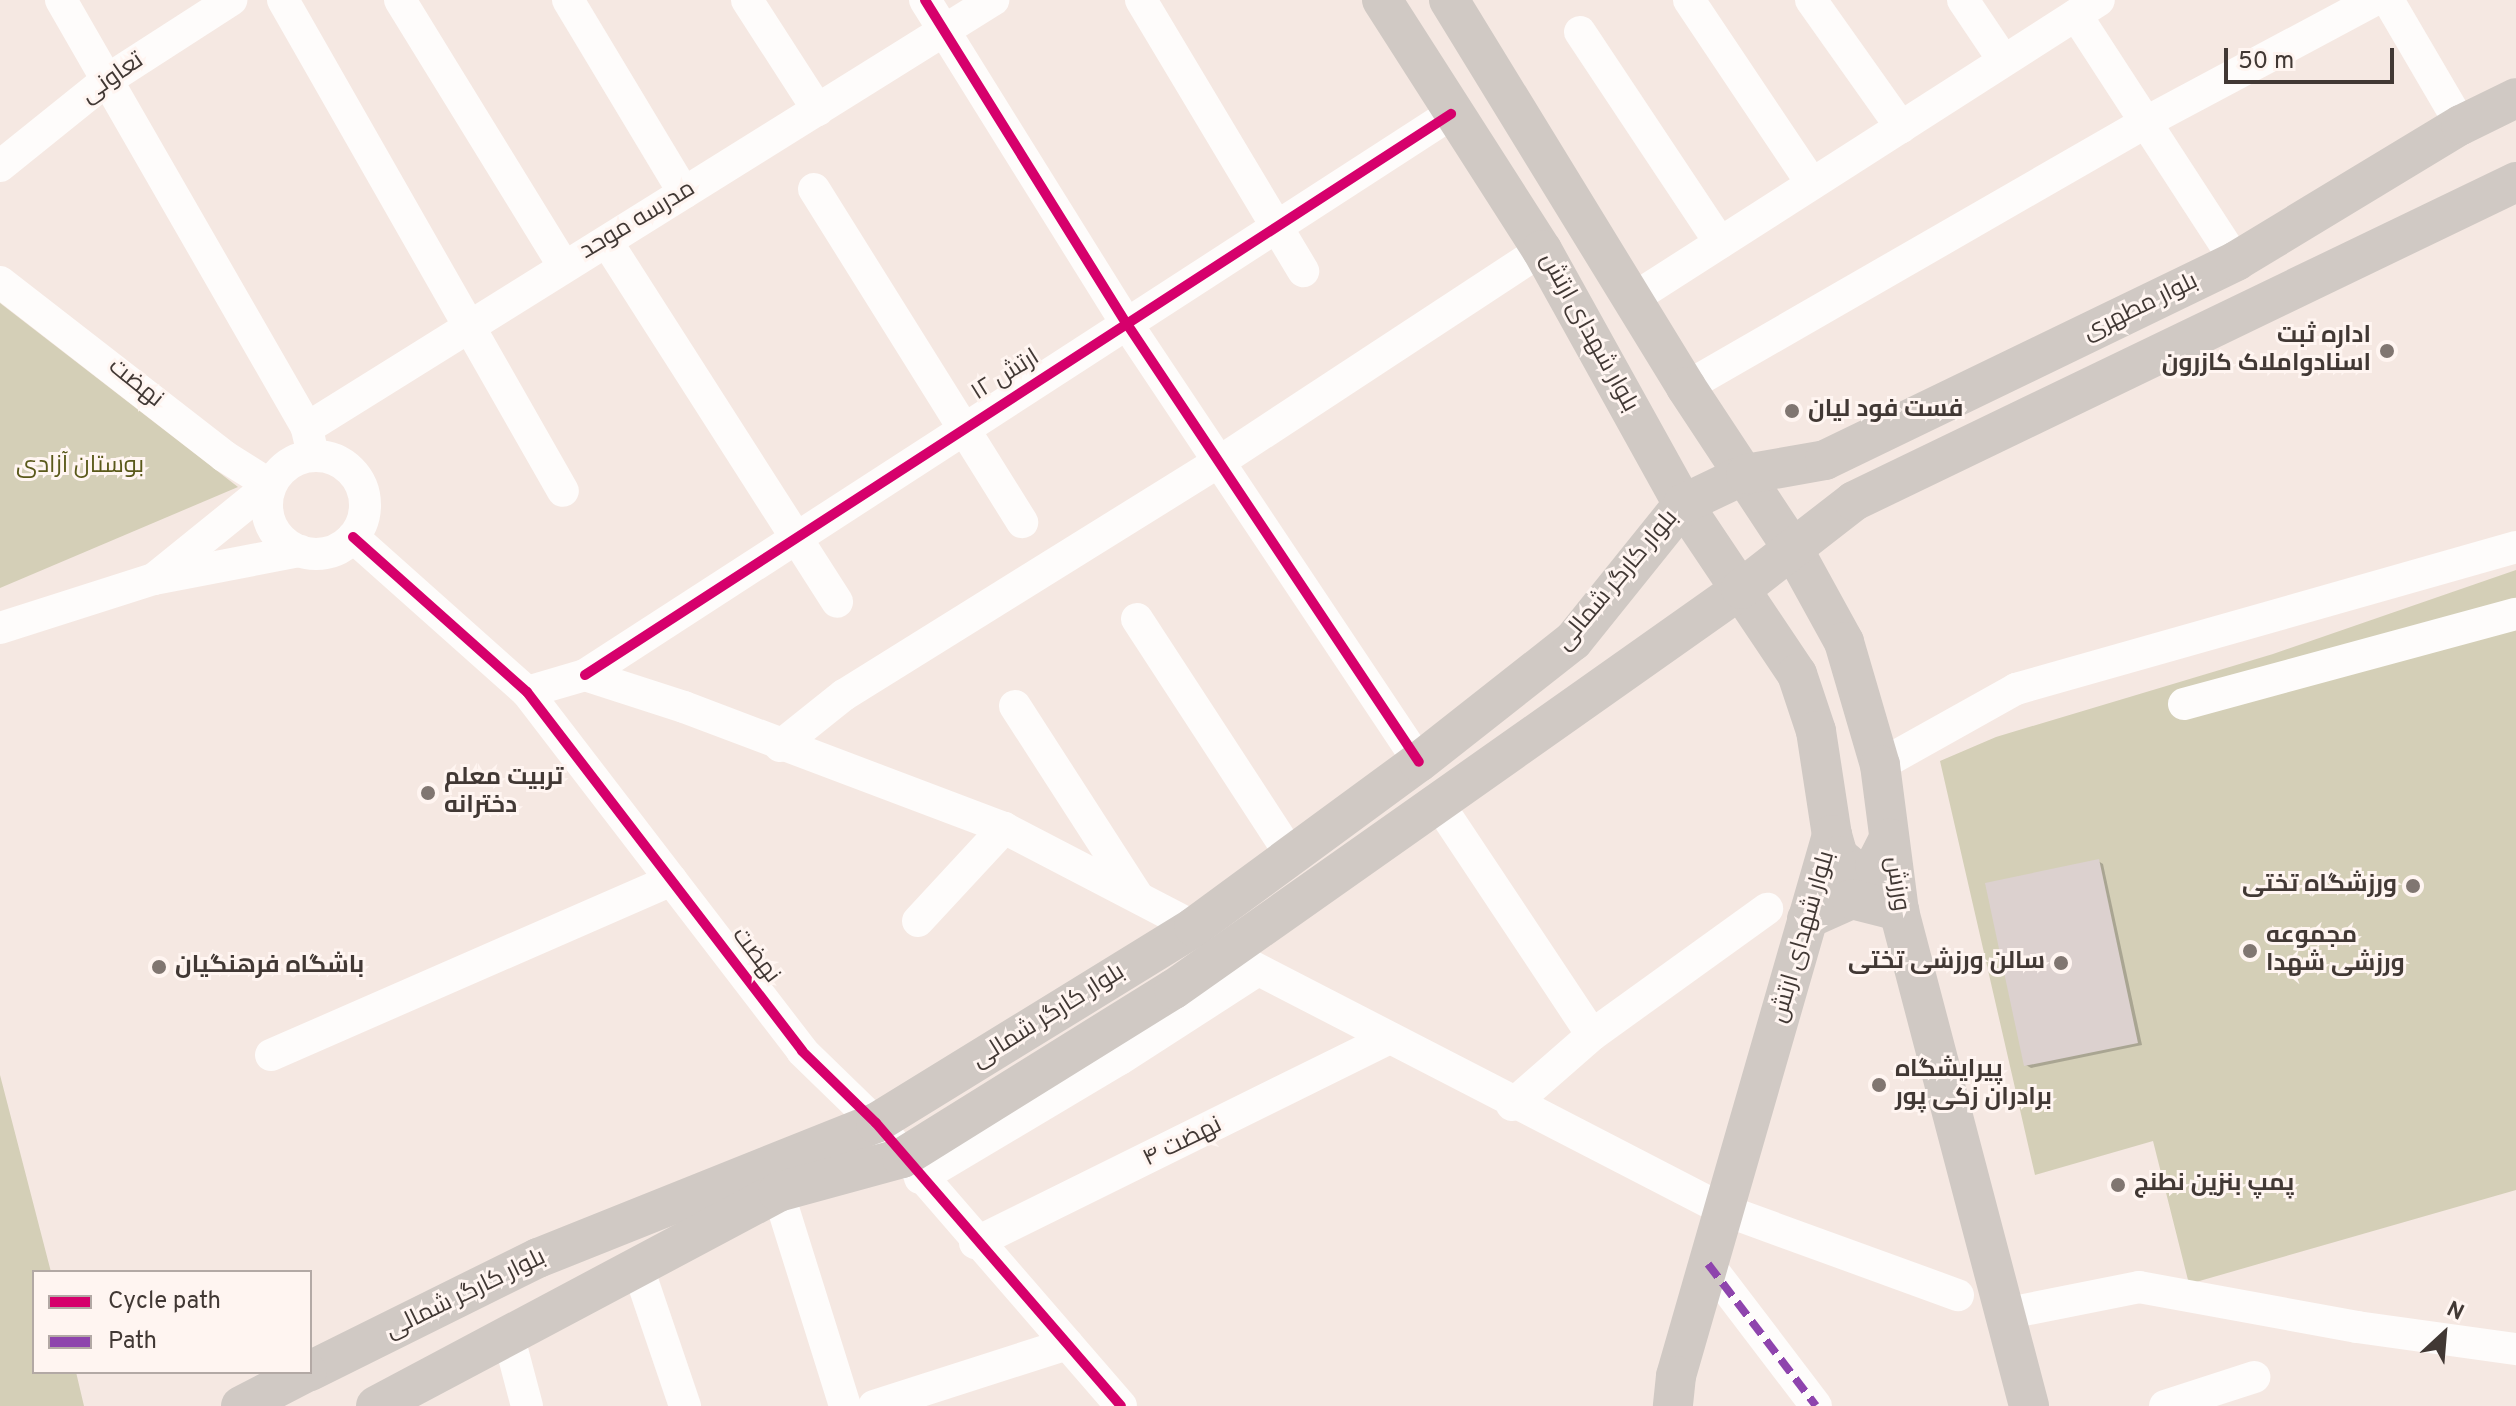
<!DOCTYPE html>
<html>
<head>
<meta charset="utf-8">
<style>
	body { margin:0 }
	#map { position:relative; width:2516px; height:1406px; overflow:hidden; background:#f5e8e2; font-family:Overpass,Cairo,sans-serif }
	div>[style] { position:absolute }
	.green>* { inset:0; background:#d4cfb7 }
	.shadow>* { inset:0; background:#0003 }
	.building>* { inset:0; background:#dcd1cf }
	.minor>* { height:32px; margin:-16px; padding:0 16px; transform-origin:16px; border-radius:16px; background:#fefcfb }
	.minor>.ring { margin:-16px; padding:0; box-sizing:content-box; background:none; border:32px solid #fefcfb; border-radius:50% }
	.major>* { height:40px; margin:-20px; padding:0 20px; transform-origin:20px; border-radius:20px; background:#d0c9c4 }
	.quiet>* { height:8px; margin-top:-4px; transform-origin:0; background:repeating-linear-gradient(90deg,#8e44ad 0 16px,transparent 0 24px) }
	.cycleway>* { height:10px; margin:-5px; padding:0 5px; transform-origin:5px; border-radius:5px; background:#d6006c }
	.dots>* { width:22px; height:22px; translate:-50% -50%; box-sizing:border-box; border:4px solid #fff5f1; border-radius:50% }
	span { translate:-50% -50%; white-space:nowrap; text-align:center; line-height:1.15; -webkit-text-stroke:6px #fff5f1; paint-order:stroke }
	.street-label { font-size:24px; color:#413834 }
	.poi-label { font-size:24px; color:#413834; font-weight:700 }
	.right { translate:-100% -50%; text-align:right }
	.left { translate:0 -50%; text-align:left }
	.park-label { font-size:24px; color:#5a591a }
	.legend { position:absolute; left:32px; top:1270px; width:280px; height:104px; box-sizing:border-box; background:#fff5f1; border:2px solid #b3a9a5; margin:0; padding:10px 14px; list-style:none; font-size:24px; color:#413834 }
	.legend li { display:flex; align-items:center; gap:16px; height:40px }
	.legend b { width:40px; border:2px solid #b3a9a5 }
	.north { position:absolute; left:2404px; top:1294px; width:80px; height:80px; -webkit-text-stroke:6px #fff5f1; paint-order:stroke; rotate:26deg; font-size:22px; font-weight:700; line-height:32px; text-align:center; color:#413834 }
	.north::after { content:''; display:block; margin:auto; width:28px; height:36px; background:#413834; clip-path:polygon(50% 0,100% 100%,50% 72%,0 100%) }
	.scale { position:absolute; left:2224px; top:48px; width:170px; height:36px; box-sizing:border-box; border:4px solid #413834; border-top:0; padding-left:10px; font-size:24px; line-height:28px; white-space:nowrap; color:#413834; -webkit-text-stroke:6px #fff5f1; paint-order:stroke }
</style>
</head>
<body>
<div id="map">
	<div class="green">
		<div style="clip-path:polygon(0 303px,238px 487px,0 588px)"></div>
		<div style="clip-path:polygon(2516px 570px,2516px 1190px,2189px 1284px,2153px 1141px,2035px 1175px,1940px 761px,1996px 737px,2273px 654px)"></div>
		<div style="clip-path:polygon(0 1075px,51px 1272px,34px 1272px,34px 1372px,76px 1372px,84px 1406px,0 1406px)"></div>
	</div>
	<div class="shadow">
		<div style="clip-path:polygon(2098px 861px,2103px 864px,2142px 1045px,2031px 1068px,2026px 1065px)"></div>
	</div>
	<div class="building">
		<div style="clip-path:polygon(2099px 859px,2138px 1043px,2024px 1066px,1985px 883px)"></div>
	</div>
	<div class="minor">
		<div style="left:61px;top:0;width:494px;rotate:60.1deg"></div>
		<div style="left:283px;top:0;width:565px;rotate:60.31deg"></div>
		<div style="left:400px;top:0;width:311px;rotate:58.4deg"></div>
		<div style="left:568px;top:0;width:225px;rotate:59deg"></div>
		<div style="left:747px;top:0;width:131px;rotate:57.2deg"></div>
		<div style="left:925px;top:0;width:382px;rotate:58.1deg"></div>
		<div style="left:1127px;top:324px;width:526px;rotate:56.31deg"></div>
		<div style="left:1141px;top:0;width:316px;rotate:59.1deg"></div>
		<div style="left:1689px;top:0;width:221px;rotate:56.2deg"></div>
		<div style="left:1811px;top:0;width:156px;rotate:54.7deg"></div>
		<div style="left:1963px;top:0;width:73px;rotate:56.1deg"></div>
		<div style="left:2388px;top:0;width:145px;rotate:59.7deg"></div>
		<div style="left:2076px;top:15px;width:293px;rotate:57deg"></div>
		<div style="left:1580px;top:32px;width:253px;rotate:56.4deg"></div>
		<div style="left:0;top:166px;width:137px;rotate:-38.8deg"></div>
		<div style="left:107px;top:80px;width:148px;rotate:-32.8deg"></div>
		<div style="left:814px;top:189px;width:393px;rotate:58deg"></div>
		<div style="left:607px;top:242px;width:427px;rotate:57.4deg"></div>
		<div style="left:0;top:282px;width:284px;rotate:37.8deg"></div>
		<div style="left:224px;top:456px;width:54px;rotate:32.2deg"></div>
		<div style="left:270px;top:485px;width:149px;rotate:141deg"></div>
		<div style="left:154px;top:579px;width:149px;rotate:-10.9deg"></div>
		<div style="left:1634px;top:298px;width:552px;rotate:-32.65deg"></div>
		<div style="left:1686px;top:387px;width:533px;rotate:-29.93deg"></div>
		<div style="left:2148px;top:121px;width:257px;rotate:-28.1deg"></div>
		<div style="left:313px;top:455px;width:28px;rotate:-103deg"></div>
		<div style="left:307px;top:428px;width:809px;rotate:-31.96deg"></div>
		<div class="ring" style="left:267px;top:456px;width:66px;height:66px"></div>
		<div style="left:353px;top:537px;width:233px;rotate:41.7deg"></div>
		<div style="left:527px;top:692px;width:452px;rotate:52.5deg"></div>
		<div style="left:802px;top:1051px;width:103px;rotate:44.2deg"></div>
		<div style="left:876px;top:1123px;width:374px;rotate:49.1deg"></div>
		<div style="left:1137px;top:619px;width:284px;rotate:56.9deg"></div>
		<div style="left:0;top:628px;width:162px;rotate:-17.7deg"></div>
		<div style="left:585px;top:675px;width:1032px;rotate:-32.94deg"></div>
		<div style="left:527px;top:692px;width:60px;rotate:-16.3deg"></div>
		<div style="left:585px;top:675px;width:104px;rotate:17.9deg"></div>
		<div style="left:684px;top:707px;width:342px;rotate:20.7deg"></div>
		<div style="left:1004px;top:828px;width:214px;rotate:27.5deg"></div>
		<div style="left:2184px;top:704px;width:344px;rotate:-15.2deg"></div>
		<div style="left:1015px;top:706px;width:225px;rotate:57.2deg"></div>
		<div style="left:780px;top:746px;width:82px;rotate:-38.6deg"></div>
		<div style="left:844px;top:695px;width:441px;rotate:-31.9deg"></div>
		<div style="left:1219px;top:462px;width:386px;rotate:-33.3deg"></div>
		<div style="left:1880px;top:765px;width:156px;rotate:-29.2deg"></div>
		<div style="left:2016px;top:689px;width:520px;rotate:-15.85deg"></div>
		<div style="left:1438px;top:803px;width:278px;rotate:56.4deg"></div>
		<div style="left:918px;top:921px;width:127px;rotate:-47.2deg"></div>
		<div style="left:1226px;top:953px;width:560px;rotate:27.3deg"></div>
		<div style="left:1724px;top:1210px;width:249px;rotate:20deg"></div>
		<div style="left:271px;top:1055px;width:437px;rotate:-23.6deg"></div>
		<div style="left:1512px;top:1105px;width:106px;rotate:-41.2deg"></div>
		<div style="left:1592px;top:1035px;width:216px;rotate:-35.8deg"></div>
		<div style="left:920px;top:1178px;width:233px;rotate:-30.8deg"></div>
		<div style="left:1120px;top:1059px;width:164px;rotate:-32.8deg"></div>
		<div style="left:778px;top:1192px;width:224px;rotate:72.6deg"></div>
		<div style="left:975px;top:1243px;width:461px;rotate:-26.3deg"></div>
		<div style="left:1708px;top:1264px;width:178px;rotate:52.7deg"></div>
		<div style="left:637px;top:1265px;width:149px;rotate:71.2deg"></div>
		<div style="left:2004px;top:1314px;width:138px;rotate:-11.3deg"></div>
		<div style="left:2139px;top:1287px;width:222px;rotate:10.4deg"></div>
		<div style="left:2357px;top:1327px;width:161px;rotate:7.9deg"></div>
		<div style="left:509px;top:1338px;width:70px;rotate:75.2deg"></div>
		<div style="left:874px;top:1406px;width:203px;rotate:-17.8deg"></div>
		<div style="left:2165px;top:1406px;width:94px;rotate:-18deg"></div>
	</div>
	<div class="major">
		<div style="left:1382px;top:0;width:297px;rotate:57.4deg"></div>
		<div style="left:1542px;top:250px;width:291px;rotate:61deg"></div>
		<div style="left:1683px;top:504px;width:205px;rotate:56.2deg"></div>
		<div style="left:1797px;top:674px;width:60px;rotate:71.6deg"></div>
		<div style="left:1816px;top:731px;width:105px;rotate:81.3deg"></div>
		<div style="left:1832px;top:835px;width:563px;rotate:106.09deg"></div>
		<div style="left:1676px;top:1376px;width:30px;rotate:96deg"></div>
		<div style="left:1449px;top:0;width:454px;rotate:58.5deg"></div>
		<div style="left:1686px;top:387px;width:196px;rotate:56.6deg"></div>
		<div style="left:1794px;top:551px;width:104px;rotate:61.2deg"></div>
		<div style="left:1844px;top:642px;width:128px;rotate:73.7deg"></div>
		<div style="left:1880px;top:765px;width:147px;rotate:82.6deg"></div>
		<div style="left:1899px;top:911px;width:512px;rotate:75.28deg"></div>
		<div style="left:1832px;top:835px;width:22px;rotate:74deg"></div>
		<div style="left:1838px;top:856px;width:23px;rotate:40deg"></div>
		<div style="left:1856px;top:871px;width:20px;rotate:-15deg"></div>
		<div style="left:1875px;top:866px;width:31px;rotate:-63deg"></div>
		<div style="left:1807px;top:919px;width:49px;rotate:-24deg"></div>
		<div style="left:1852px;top:899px;width:49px;rotate:14.3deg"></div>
		<div style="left:310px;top:1371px;width:254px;rotate:-26.4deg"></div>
		<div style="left:538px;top:1258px;width:364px;rotate:-21.8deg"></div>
		<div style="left:876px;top:1123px;width:374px;rotate:-31.6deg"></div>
		<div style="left:1194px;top:927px;width:279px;rotate:-36.3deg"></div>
		<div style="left:1419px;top:762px;width:196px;rotate:-38.2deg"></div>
		<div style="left:1573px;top:641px;width:176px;rotate:-51.2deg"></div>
		<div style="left:1683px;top:504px;width:70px;rotate:-25.5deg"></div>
		<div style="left:1746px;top:474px;width:80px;rotate:-10deg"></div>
		<div style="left:1825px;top:460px;width:457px;rotate:-25.8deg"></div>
		<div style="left:2236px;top:261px;width:263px;rotate:-31.2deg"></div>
		<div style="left:2461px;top:125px;width:61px;rotate:-26.1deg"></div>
		<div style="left:241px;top:1406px;width:74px;rotate:-27.3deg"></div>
		<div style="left:376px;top:1406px;width:455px;rotate:-28deg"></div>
		<div style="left:778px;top:1192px;width:129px;rotate:-15.3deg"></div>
		<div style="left:902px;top:1158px;width:320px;rotate:-31.9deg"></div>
		<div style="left:1174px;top:989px;width:694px;rotate:-35.2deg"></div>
		<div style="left:1741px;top:589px;width:143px;rotate:-37.9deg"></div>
		<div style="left:1854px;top:501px;width:735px;rotate:-25.73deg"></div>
	</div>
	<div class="quiet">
		<div style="left:1708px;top:1264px;width:178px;rotate:52.7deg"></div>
	</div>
	<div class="cycleway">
		<div style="left:925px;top:0;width:382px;rotate:58.1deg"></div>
		<div style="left:1127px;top:324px;width:526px;rotate:56.31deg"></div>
		<div style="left:353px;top:537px;width:233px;rotate:41.7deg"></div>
		<div style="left:527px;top:692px;width:452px;rotate:52.5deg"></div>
		<div style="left:802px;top:1051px;width:103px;rotate:44.2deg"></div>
		<div style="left:876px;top:1123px;width:374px;rotate:49.1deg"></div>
		<div style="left:585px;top:675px;width:1032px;rotate:-32.94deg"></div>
	</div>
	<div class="dots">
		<div style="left:2387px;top:351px;background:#807671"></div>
		<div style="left:1792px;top:411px;background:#807671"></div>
		<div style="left:428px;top:793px;background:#807671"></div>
		<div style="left:2413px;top:886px;background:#807671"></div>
		<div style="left:2250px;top:951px;background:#807671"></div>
		<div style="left:2061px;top:963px;background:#807671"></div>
		<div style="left:159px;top:967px;background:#807671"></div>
		<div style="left:1879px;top:1085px;background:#807671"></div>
		<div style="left:2118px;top:1185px;background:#807671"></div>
	</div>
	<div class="street-label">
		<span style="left:113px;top:79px;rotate:-35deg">تعاونی</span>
		<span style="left:638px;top:221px;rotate:-31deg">مدرسه موحد</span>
		<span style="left:2141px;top:308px;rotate:-26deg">بلوار مطهری</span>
		<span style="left:1588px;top:333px;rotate:61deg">بلوار شهدای ارتش</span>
		<span style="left:1006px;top:376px;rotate:-32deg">ارتش ۱۲</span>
		<span style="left:135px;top:384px;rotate:39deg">نهضت</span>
		<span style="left:1618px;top:581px;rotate:-50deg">بلوار کارگر شمالی</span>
		<span style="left:1896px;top:884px;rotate:81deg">ورزش</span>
		<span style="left:1804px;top:937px;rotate:-74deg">بلوار شهدای ارتش</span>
		<span style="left:755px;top:956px;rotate:53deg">نهضت</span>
		<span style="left:1049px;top:1017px;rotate:-32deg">بلوار کارگر شمالی</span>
		<span style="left:1183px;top:1143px;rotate:-26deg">نهضت ۴</span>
		<span style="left:466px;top:1295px;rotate:-26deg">بلوار کارگر شمالی</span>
	</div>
	<div class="poi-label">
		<span class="right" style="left:2371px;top:351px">اداره ثبت<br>اسنادواملاک کازرون</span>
		<span class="left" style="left:1808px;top:411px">فست فود لیان</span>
		<span class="left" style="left:444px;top:793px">تربیت معلم<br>دخترانه</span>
		<span class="right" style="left:2397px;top:886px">ورزشگاه تختی</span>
		<span class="left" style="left:2266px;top:951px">مجموعه<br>ورزشی شهدا</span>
		<span class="right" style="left:2045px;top:963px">سالن ورزشی تختی</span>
		<span class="left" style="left:175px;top:967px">باشگاه فرهنگیان</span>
		<span class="left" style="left:1895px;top:1085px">پیرایشگاه<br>برادران زکی پور</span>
		<span class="left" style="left:2134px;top:1185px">پمپ بنزین نطنج</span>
	</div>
	<div class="park-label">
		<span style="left:80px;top:467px">بوستان آزادی</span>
	</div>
	<ul class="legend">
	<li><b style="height:10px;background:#d6006c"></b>Cycle path</li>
	<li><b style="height:10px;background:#8e44ad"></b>Path</li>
	</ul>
	<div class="north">N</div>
	<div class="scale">50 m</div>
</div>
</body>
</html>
